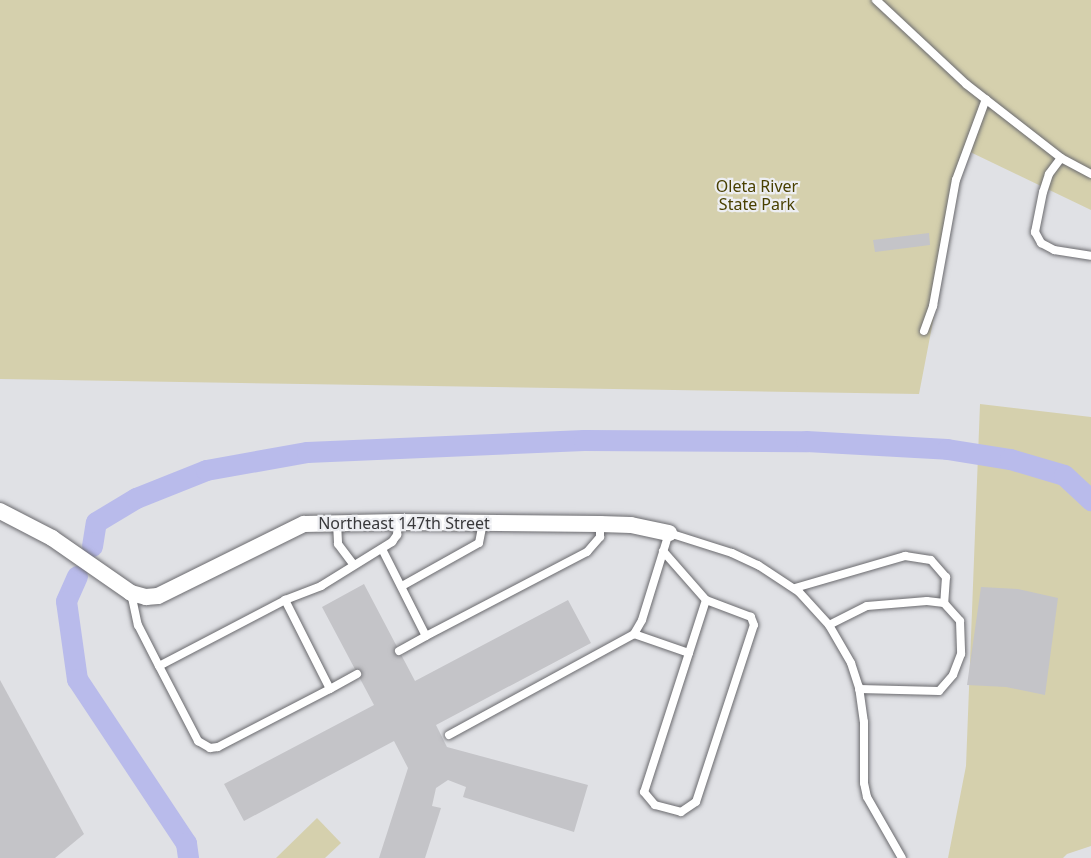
<!DOCTYPE html>
<html>
<head>
<meta charset="utf-8">
<style>
	body { margin:0 }
	#map { position:relative; width:1091px; height:858px; overflow:hidden; background:#e0e1e5; font-family:"Noto Sans",sans-serif }
	div>[style] { position:absolute }
	.green>* { inset:0; background:#d5d0ad }
	.canal>* { height:21px; margin:-10.5px; padding:0 10.5px; transform-origin:10.5px; border-radius:10.5px; background:#b9bbeb }
	.building>* { inset:0; background:#c4c4c8 }
	.roads { filter:drop-shadow(0 0 2px #6a6a6e) drop-shadow(0 0 2px #6a6a6e) }
	.lane>* { height:8px; margin:-4px; padding:0 4px; transform-origin:4px; border-radius:4px; background:#fff }
	.street>* { height:16px; margin:-8px; padding:0 8px; transform-origin:8px; border-radius:8px; background:#fff }
	span { translate:-50% -50%; white-space:nowrap; text-align:center; line-height:1.15; -webkit-text-stroke:4.5px #edeef2; paint-order:stroke }
	.park-label { font-size:16px; color:#494000 }
	.street-label { font-size:16px; color:#38383a }
</style>
</head>
<body>
<div id="map">
	<div class="green">
		<div style="clip-path:polygon(0 0,1091px 0,1091px 210px,966px 150px,919px 394px,0 379px)"></div>
		<div style="clip-path:polygon(980px 404px,1091px 417px,1091px 846px,1067px 854px,1063px 858px,948px 858px,966px 766px)"></div>
		<div style="clip-path:polygon(317px 818px,341px 843px,325px 858px,276px 858px)"></div>
	</div>
	<div class="canal">
		<div style="left:92px;top:546px;width:24px;rotate:-81deg"></div>
		<div style="left:96px;top:522px;width:47px;rotate:-31deg"></div>
		<div style="left:136px;top:498px;width:75px;rotate:-21.8deg"></div>
		<div style="left:206px;top:470px;width:103px;rotate:-10.1deg"></div>
		<div style="left:307px;top:452px;width:277px;rotate:-2.5deg"></div>
		<div style="left:584px;top:440px;width:222px;rotate:0.3deg"></div>
		<div style="left:806px;top:441px;width:141px;rotate:3.2deg"></div>
		<div style="left:947px;top:449px;width:64px;rotate:9deg"></div>
		<div style="left:1010px;top:459px;width:56px;rotate:16.5deg"></div>
		<div style="left:1064px;top:475px;width:37px;rotate:43deg"></div>
		<div style="left:77px;top:576px;width:27px;rotate:114deg"></div>
		<div style="left:66px;top:601px;width:79px;rotate:82deg"></div>
		<div style="left:77px;top:679px;width:197px;rotate:56.4deg"></div>
		<div style="left:186px;top:843px;width:15px;rotate:82deg"></div>
	</div>
	<div class="building">
		<div style="clip-path:polygon(929px 233px,930px 245px,875px 252px,873px 240px)"></div>
		<div style="clip-path:polygon(364px 584px,415px 681px,568px 600px,591px 643px,436px 725px,447px 747px,588px 785px,574px 832px,463px 797px,466px 787px,448px 780px,436px 788px,432px 806px,441px 808px,425px 858px,379px 858px,408px 768px,394px 741px,244px 821px,224px 784px,374px 705px,322px 607px)"></div>
		<div style="clip-path:polygon(981px 587px,1018px 589px,1058px 598px,1045px 695px,1006px 687px,967px 685px)"></div>
		<div style="clip-path:polygon(0 680px,84px 834px,55px 858px,0 858px)"></div>
	</div>
	<div class="roads">
		<div class="lane">
			<div style="left:876px;top:0;width:123px;rotate:43deg"></div>
			<div style="left:966px;top:84px;width:120px;rotate:37.9deg"></div>
			<div style="left:1061px;top:158px;width:34px;rotate:28deg"></div>
			<div style="left:1061px;top:158px;width:20px;rotate:127deg"></div>
			<div style="left:1049px;top:174px;width:19px;rotate:108deg"></div>
			<div style="left:1043px;top:192px;width:41px;rotate:101.3deg"></div>
			<div style="left:1035px;top:232px;width:13px;rotate:61deg"></div>
			<div style="left:1041px;top:243px;width:15px;rotate:28deg"></div>
			<div style="left:1054px;top:250px;width:37px;rotate:9deg"></div>
			<div style="left:924px;top:331px;width:27px;rotate:-70deg"></div>
			<div style="left:933px;top:306px;width:128px;rotate:-79.7deg"></div>
			<div style="left:956px;top:180px;width:86px;rotate:-69.7deg"></div>
			<div style="left:337px;top:523px;width:21px;rotate:87deg"></div>
			<div style="left:338px;top:544px;width:26px;rotate:53deg"></div>
			<div style="left:382px;top:549px;width:97px;rotate:63.2deg"></div>
			<div style="left:426px;top:636px;width:182px;rotate:-27.6deg"></div>
			<div style="left:587px;top:552px;width:20px;rotate:-49deg"></div>
			<div style="left:600px;top:537px;width:13px;rotate:-90deg"></div>
			<div style="left:663px;top:551px;width:65px;rotate:48.7deg"></div>
			<div style="left:402px;top:586px;width:88px;rotate:-29.2deg"></div>
			<div style="left:479px;top:543px;width:21px;rotate:-79deg"></div>
			<div style="left:795px;top:588px;width:115px;rotate:-16.2deg"></div>
			<div style="left:905px;top:556px;width:26px;rotate:9deg"></div>
			<div style="left:931px;top:560px;width:23px;rotate:49deg"></div>
			<div style="left:946px;top:577px;width:26px;rotate:94deg"></div>
			<div style="left:131px;top:593px;width:33px;rotate:78deg"></div>
			<div style="left:138px;top:625px;width:46px;rotate:62.9deg"></div>
			<div style="left:159px;top:666px;width:85px;rotate:62.5deg"></div>
			<div style="left:198px;top:741px;width:14px;rotate:30deg"></div>
			<div style="left:210px;top:748px;width:8px;rotate:-7deg"></div>
			<div style="left:218px;top:747px;width:126px;rotate:-27.4deg"></div>
			<div style="left:330px;top:689px;width:100px;rotate:-116.8deg"></div>
			<div style="left:829px;top:625px;width:42px;rotate:-26.6deg"></div>
			<div style="left:867px;top:606px;width:60px;rotate:-4.8deg"></div>
			<div style="left:927px;top:601px;width:17px;rotate:7deg"></div>
			<div style="left:944px;top:603px;width:24px;rotate:48deg"></div>
			<div style="left:960px;top:621px;width:33px;rotate:88deg"></div>
			<div style="left:961px;top:654px;width:22px;rotate:111deg"></div>
			<div style="left:953px;top:675px;width:21px;rotate:131deg"></div>
			<div style="left:939px;top:691px;width:80px;rotate:-178.6deg"></div>
			<div style="left:634px;top:634px;width:58px;rotate:19.1deg"></div>
			<div style="left:689px;top:653px;width:146px;rotate:107.9deg"></div>
			<div style="left:644px;top:792px;width:17px;rotate:50deg"></div>
			<div style="left:655px;top:805px;width:27px;rotate:15deg"></div>
			<div style="left:681px;top:812px;width:18px;rotate:-34deg"></div>
			<div style="left:696px;top:802px;width:186px;rotate:-71.9deg"></div>
			<div style="left:754px;top:625px;width:9px;rotate:-111deg"></div>
			<div style="left:751px;top:617px;width:48px;rotate:-159.3deg"></div>
			<div style="left:706px;top:600px;width:56px;rotate:107.8deg"></div>
			<div style="left:399px;top:651px;width:31px;rotate:-29deg"></div>
			<div style="left:159px;top:666px;width:142px;rotate:-27.6deg"></div>
			<div style="left:285px;top:600px;width:39px;rotate:-21deg"></div>
			<div style="left:321px;top:586px;width:84px;rotate:-31.8deg"></div>
			<div style="left:392px;top:542px;width:9px;rotate:-54deg"></div>
			<div style="left:397px;top:535px;width:13px;rotate:-86deg"></div>
			<div style="left:330px;top:689px;width:31px;rotate:-29deg"></div>
			<div style="left:449px;top:735px;width:211px;rotate:-28.6deg"></div>
			<div style="left:634px;top:634px;width:16px;rotate:-60deg"></div>
			<div style="left:642px;top:620px;width:91px;rotate:-72.8deg"></div>
			<div style="left:669px;top:533px;width:66px;rotate:17.6deg"></div>
			<div style="left:732px;top:553px;width:29px;rotate:25deg"></div>
			<div style="left:758px;top:565px;width:49px;rotate:33.4deg"></div>
			<div style="left:799px;top:592px;width:45px;rotate:47.7deg"></div>
			<div style="left:829px;top:625px;width:44px;rotate:59.9deg"></div>
			<div style="left:851px;top:663px;width:25px;rotate:72deg"></div>
			<div style="left:859px;top:687px;width:35px;rotate:82deg"></div>
			<div style="left:864px;top:722px;width:61px;rotate:90deg"></div>
			<div style="left:864px;top:783px;width:14px;rotate:78deg"></div>
			<div style="left:867px;top:797px;width:70px;rotate:60.2deg"></div>
		</div>
		<div class="street">
			<div style="left:0;top:511px;width:59px;rotate:27.4deg"></div>
			<div style="left:52px;top:538px;width:96px;rotate:34.8deg"></div>
			<div style="left:131px;top:593px;width:16px;rotate:15deg"></div>
			<div style="left:146px;top:597px;width:12px;rotate:-5deg"></div>
			<div style="left:158px;top:596px;width:163px;rotate:-26.3deg"></div>
			<div style="left:304px;top:524px;width:94px;rotate:-1.2deg"></div>
			<div style="left:398px;top:522px;width:202px;rotate:0.6deg"></div>
			<div style="left:600px;top:524px;width:31px;rotate:2deg"></div>
			<div style="left:631px;top:525px;width:39px;rotate:12deg"></div>
		</div>
	</div>
	<div class="park-label">
		<span style="left:757px;top:195px">Oleta River<br>State Park</span>
	</div>
	<div class="street-label">
		<span style="left:404px;top:523px">Northeast 147th Street</span>
	</div>
</div>
</body>
</html>
